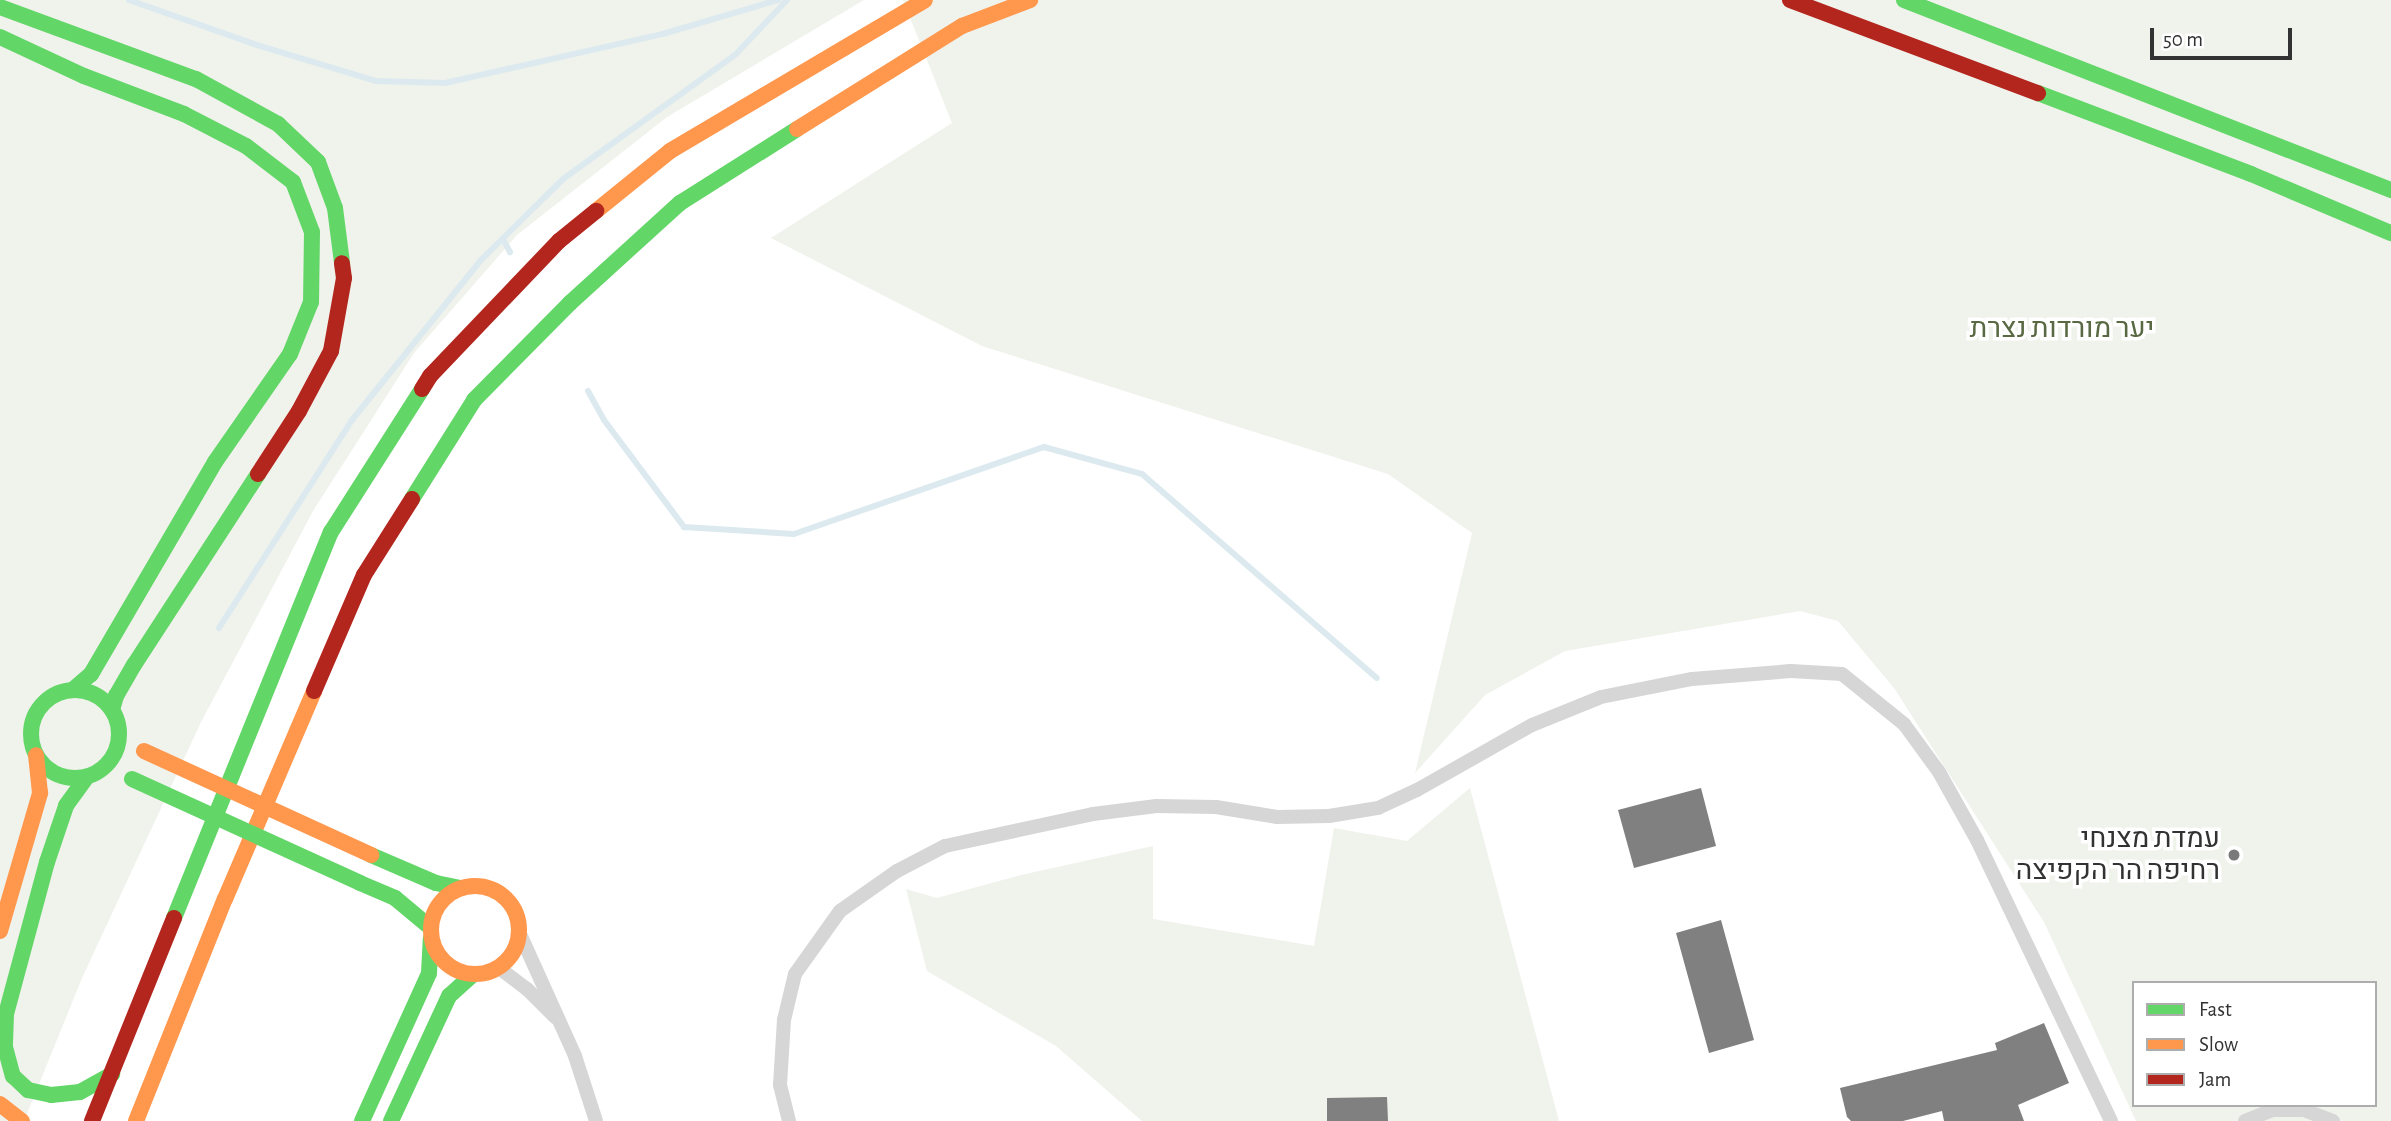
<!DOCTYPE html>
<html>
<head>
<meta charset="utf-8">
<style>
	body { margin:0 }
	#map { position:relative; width:2391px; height:1121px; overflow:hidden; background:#fff; font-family:"Alegreya Sans",Heebo,sans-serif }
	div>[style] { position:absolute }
	.green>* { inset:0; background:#f0f2ec }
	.stream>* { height:6px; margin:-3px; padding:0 3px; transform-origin:3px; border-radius:3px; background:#dceaef }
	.building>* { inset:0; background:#808080 }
	.street>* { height:14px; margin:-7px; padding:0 7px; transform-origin:7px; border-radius:7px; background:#d6d6d6 }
	.fast>* { height:16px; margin:-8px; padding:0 8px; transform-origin:8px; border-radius:8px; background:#63d668 }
	.fast>.ring { margin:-8px; padding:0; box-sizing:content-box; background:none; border:16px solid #63d668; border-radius:50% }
	.slow>* { height:16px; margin:-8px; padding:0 8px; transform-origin:8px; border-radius:8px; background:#ff974d }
	.slow>.ring { margin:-8px; padding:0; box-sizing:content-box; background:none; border:16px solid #ff974d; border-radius:50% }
	.jam>* { height:16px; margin:-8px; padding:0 8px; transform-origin:8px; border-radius:8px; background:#b3261e }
	.fast-bridge>* { height:16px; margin:-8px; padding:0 8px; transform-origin:8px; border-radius:8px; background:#63d668 }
	.slow-bridge>* { height:16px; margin:-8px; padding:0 8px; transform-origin:8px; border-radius:8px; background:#ff974d }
	.dots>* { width:19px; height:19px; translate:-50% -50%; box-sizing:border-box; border:4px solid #fff; border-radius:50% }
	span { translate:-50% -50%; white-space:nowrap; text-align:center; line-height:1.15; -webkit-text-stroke:7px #fff; paint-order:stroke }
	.park-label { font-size:28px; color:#596943 }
	.poi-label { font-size:28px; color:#323232 }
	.right { translate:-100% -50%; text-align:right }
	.legend { position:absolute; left:2132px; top:981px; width:245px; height:126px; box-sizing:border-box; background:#fff; border:2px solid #adadad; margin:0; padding:9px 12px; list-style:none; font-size:21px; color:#323232 }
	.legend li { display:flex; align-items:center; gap:14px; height:35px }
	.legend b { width:35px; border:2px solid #adadad }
	.scale { position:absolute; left:2150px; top:28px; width:142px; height:32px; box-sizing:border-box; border:4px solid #323232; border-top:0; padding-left:9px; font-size:21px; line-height:24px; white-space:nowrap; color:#323232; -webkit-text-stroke:5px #fff; paint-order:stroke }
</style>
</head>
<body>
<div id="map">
	<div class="green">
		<div style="clip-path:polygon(0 0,864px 0,667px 117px,517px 235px,414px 353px,313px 511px,201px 722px,82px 978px,24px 1121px,0 1121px)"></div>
		<div style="clip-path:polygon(evenodd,903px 0,2391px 0,2391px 1121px,2136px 1121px,2044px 922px,1894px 688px,1838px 621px,1800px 611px,1565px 651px,1485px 695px,1415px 773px,1472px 533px,1388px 474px,982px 346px,771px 238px,952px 123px,903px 0,2134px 983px,2375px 983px,2375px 1105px,2134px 1105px,2134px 983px)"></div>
		<div style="clip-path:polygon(1470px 788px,1559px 1121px,1142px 1121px,1056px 1046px,927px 971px,906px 889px,937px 898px,1021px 875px,1153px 846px,1153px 919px,1314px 946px,1334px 828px,1407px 841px)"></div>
	</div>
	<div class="stream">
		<div style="left:129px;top:0;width:133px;rotate:19.4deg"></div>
		<div style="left:254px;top:44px;width:127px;rotate:16.9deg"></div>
		<div style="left:376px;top:81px;width:69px;rotate:1.7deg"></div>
		<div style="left:445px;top:83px;width:227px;rotate:-12.7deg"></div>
		<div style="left:666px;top:33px;width:117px;rotate:-16.4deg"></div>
		<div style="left:503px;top:239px;width:15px;rotate:62deg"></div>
		<div style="left:588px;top:391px;width:33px;rotate:61deg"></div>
		<div style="left:604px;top:420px;width:134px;rotate:53.2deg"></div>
		<div style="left:684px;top:527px;width:110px;rotate:3.6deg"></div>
		<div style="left:794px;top:534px;width:265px;rotate:-19.2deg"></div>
		<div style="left:1044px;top:447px;width:102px;rotate:15.4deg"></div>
		<div style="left:1142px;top:474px;width:311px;rotate:41deg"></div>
		<div style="left:219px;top:628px;width:247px;rotate:-57.4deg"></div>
		<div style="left:352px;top:420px;width:206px;rotate:-51.1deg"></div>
		<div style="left:481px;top:260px;width:115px;rotate:-44.6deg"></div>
		<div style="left:563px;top:179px;width:213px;rotate:-35.8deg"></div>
		<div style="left:736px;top:54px;width:74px;rotate:-46.6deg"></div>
	</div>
	<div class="building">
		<div style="clip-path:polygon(1701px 788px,1716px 846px,1634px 868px,1618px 810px)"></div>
		<div style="clip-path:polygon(1721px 920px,1754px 1040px,1709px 1053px,1676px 933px)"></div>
		<div style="clip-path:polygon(2044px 1023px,2069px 1083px,2018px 1105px,2024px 1121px,1944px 1121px,1942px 1111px,1903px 1121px,1851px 1121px,1847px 1117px,1840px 1088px,1997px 1050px,1995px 1043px)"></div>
		<div style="clip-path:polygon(1387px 1097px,1388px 1121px,1327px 1121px,1327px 1098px)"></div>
	</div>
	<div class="street">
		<div style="left:520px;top:934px;width:134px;rotate:65.7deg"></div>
		<div style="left:575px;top:1056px;width:68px;rotate:72.1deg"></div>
		<div style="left:499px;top:968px;width:35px;rotate:37deg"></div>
		<div style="left:527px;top:989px;width:40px;rotate:45deg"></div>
		<div style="left:789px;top:1121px;width:37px;rotate:-104deg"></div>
		<div style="left:780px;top:1085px;width:65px;rotate:-86.5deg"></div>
		<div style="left:784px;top:1020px;width:47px;rotate:-76.6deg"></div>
		<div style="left:795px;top:974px;width:77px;rotate:-54.5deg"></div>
		<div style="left:840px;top:911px;width:70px;rotate:-35.1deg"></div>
		<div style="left:897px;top:871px;width:54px;rotate:-27.5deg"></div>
		<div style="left:945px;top:846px;width:151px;rotate:-12.2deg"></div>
		<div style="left:1093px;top:814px;width:64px;rotate:-7.2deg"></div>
		<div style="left:1156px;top:806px;width:60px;rotate:1deg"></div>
		<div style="left:1216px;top:807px;width:62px;rotate:9.3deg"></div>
		<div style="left:1277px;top:817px;width:52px;rotate:-1.1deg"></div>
		<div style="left:1329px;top:816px;width:50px;rotate:-9.3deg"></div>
		<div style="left:1378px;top:808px;width:43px;rotate:-24.8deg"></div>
		<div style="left:1417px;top:790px;width:132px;rotate:-29.5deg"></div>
		<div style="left:1532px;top:725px;width:74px;rotate:-22.1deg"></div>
		<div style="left:1601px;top:697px;width:93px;rotate:-11.2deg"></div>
		<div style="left:1692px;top:679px;width:99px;rotate:-4.6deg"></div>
		<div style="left:1791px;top:671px;width:51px;rotate:3.4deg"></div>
		<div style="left:1842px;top:674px;width:80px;rotate:38.9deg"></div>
		<div style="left:1904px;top:724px;width:59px;rotate:53.9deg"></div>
		<div style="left:1939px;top:772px;width:78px;rotate:60.8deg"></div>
		<div style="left:1977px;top:840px;width:311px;rotate:64.5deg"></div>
		<div style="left:2245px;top:1121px;width:29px;rotate:-22deg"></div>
		<div style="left:2272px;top:1110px;width:32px"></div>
		<div style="left:2304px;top:1110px;width:31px;rotate:21deg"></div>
	</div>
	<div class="fast">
		<div style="left:1904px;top:0;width:523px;rotate:21.31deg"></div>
		<div style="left:0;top:7px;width:209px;rotate:20.2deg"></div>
		<div style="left:196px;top:79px;width:94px;rotate:28.8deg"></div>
		<div style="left:278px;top:124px;width:55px;rotate:43.5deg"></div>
		<div style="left:318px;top:162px;width:49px;rotate:69.7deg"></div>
		<div style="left:335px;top:208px;width:55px;rotate:82.7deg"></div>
		<div style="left:0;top:37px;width:93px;rotate:24.9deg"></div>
		<div style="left:84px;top:76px;width:107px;rotate:20.8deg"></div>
		<div style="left:184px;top:114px;width:70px;rotate:27.3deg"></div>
		<div style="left:246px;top:146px;width:59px;rotate:37.5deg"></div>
		<div style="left:293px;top:182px;width:53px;rotate:69.2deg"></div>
		<div style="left:312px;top:232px;width:70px;rotate:90.8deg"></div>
		<div style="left:311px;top:302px;width:56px;rotate:112deg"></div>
		<div style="left:290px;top:354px;width:131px;rotate:124.8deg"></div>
		<div style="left:215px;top:462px;width:246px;rotate:120.3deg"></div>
		<div style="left:91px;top:674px;width:23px;rotate:139deg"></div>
		<div style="left:2038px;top:93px;width:228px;rotate:20.8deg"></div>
		<div style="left:2251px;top:174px;width:152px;rotate:22.9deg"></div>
		<div style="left:412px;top:499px;width:117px;rotate:-57.9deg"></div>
		<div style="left:474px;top:400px;width:136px;rotate:-45.3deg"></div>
		<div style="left:570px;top:303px;width:149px;rotate:-42.3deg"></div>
		<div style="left:680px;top:203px;width:138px;rotate:-32.3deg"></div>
		<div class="ring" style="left:31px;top:690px;width:72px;height:72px"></div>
		<div style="left:112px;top:710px;width:15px;rotate:-74deg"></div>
		<div style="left:116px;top:696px;width:36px;rotate:-60deg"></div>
		<div style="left:134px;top:665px;width:228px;rotate:-57deg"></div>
		<div style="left:86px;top:778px;width:34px;rotate:126deg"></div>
		<div style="left:66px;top:806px;width:59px;rotate:108.7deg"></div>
		<div style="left:47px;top:862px;width:157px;rotate:105.1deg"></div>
		<div style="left:6px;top:1014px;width:33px;rotate:92deg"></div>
		<div style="left:5px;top:1047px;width:30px;rotate:75deg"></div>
		<div style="left:13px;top:1076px;width:21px;rotate:43deg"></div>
		<div style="left:28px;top:1090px;width:24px;rotate:12deg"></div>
		<div style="left:51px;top:1095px;width:29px;rotate:-6deg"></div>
		<div style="left:80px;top:1092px;width:37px;rotate:-29deg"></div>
		<div style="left:371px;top:855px;width:71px;rotate:23.3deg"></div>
		<div style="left:436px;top:883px;width:25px;rotate:12deg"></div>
		<div style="left:360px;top:883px;width:38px;rotate:23deg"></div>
		<div style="left:395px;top:898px;width:47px;rotate:39.8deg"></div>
		<div style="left:174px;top:918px;width:417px;rotate:-67.9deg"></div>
		<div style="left:331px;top:532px;width:169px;rotate:-57.5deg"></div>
		<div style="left:362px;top:1121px;width:162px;rotate:-65.6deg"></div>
		<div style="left:429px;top:973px;width:35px;rotate:-87deg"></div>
		<div style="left:391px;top:1121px;width:138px;rotate:-65.1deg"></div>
		<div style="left:449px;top:996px;width:31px;rotate:-42deg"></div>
	</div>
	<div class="slow">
		<div style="left:797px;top:129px;width:195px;rotate:-32deg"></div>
		<div style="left:962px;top:26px;width:73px;rotate:-20.9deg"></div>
		<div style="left:596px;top:211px;width:95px;rotate:-39deg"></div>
		<div style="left:670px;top:151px;width:296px;rotate:-30.6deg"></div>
		<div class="ring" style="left:431px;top:886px;width:72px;height:72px"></div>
		<div style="left:0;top:931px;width:144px;rotate:-73.8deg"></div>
		<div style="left:40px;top:793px;width:38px;rotate:-96deg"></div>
		<div style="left:0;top:1104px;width:28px;rotate:38deg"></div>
		<div style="left:136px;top:1121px;width:239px;rotate:-68.2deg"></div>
		<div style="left:225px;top:899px;width:226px;rotate:-66.8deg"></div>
	</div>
	<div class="jam">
		<div style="left:1790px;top:0;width:265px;rotate:20.6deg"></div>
		<div style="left:422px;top:389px;width:15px;rotate:-58deg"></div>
		<div style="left:430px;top:376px;width:187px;rotate:-46.3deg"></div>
		<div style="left:559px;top:241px;width:48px;rotate:-39deg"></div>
		<div style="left:258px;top:474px;width:75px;rotate:-56.9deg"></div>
		<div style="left:299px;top:411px;width:68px;rotate:-61.9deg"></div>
		<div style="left:331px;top:351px;width:74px;rotate:-79.9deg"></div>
		<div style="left:344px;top:278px;width:15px;rotate:-98deg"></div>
		<div style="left:314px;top:691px;width:126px;rotate:-66.7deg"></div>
		<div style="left:364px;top:575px;width:90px;rotate:-57.7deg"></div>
		<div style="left:92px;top:1121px;width:219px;rotate:-68deg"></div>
	</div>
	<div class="fast-bridge">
		<div style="left:132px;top:779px;width:251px;rotate:24.5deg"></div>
	</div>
	<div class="slow-bridge">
		<div style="left:144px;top:751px;width:250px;rotate:24.6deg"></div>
	</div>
	<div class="dots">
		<div style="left:2234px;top:855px;background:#7a7a7a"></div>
	</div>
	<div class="park-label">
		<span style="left:2062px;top:329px">יער מורדות נצרת</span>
	</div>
	<div class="poi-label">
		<span class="right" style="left:2220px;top:855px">עמדת מצנחי<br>רחיפה הר הקפיצה</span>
	</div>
	<ul class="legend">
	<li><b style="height:9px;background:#63d668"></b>Fast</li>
	<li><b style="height:9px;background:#ff974d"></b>Slow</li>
	<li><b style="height:9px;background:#b3261e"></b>Jam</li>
	</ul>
	<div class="scale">50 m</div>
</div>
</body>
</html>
